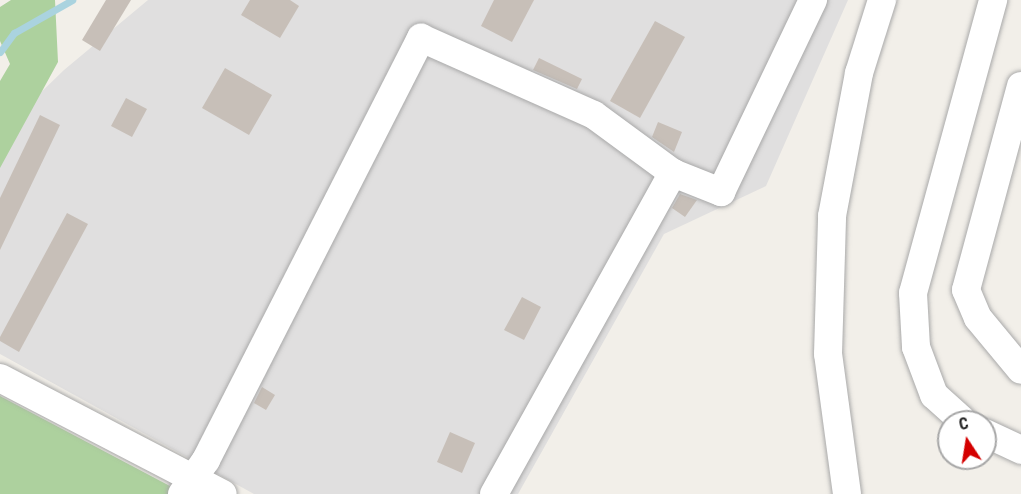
<!DOCTYPE html>
<html>
<head>
<meta charset="utf-8">
<style>
	body { margin:0 }
	#map { position:relative; width:1021px; height:494px; overflow:hidden; background:#f2efe9; font-family:"Roboto Condensed",sans-serif }
	div>[style] { position:absolute }
	.residential>* { inset:0; background:#e0dfdf }
	.forest>* { inset:0; background:#add19e }
	.stream>* { height:7px; margin:-3.5px; padding:0 3.5px; transform-origin:3.5px; border-radius:3.5px; background:#aad3df }
	.building>* { inset:0; background:#c7bfb8 }
	.roads { filter:drop-shadow(0 0 2px #a9a9a9) drop-shadow(0 0 2px #a9a9a9) }
	.minor>* { height:28px; margin:-14px; padding:0 14px; transform-origin:14px; border-radius:14px; background:#fff }
	span { translate:-50% -50%; white-space:nowrap; text-align:center; line-height:1.15; -webkit-text-stroke:4.5px #fff; paint-order:stroke }
	.north { position:absolute; left:937px; top:410px; width:60px; height:60px; box-sizing:border-box; background:#fff; border:2px solid #a7a7a7; border-radius:50%; rotate:348deg; font-size:16px; font-weight:700; line-height:24px; text-align:center; color:#222 }
	.north::after { content:''; display:block; margin:auto; width:21px; height:27px; background:#d40000; clip-path:polygon(50% 0,100% 100%,50% 72%,0 100%) }
</style>
</head>
<body>
<div id="map">
	<div class="residential">
		<div style="clip-path:polygon(148px 0,848px 0,766px 186px,664px 234px,518px 494px,254px 494px,0 354px,0 132px,64px 70px)"></div>
	</div>
	<div class="forest">
		<div style="clip-path:polygon(11px 0,55px 0,58px 62px,0 168px,0 81px,10px 64px,0 41px,0 7px)"></div>
		<div style="clip-path:polygon(0 396px,185px 494px,0 494px)"></div>
	</div>
	<div class="stream">
		<div style="left:0;top:52px;width:24px;rotate:-54deg"></div>
		<div style="left:14px;top:33px;width:67px;rotate:-29.6deg"></div>
	</div>
	<div class="building">
		<div style="clip-path:polygon(106px 0,131px 0,100px 51px,82px 40px)"></div>
		<div style="clip-path:polygon(250px 0,290px 0,299px 6px,280px 38px,241px 15px)"></div>
		<div style="clip-path:polygon(494px 0,534px 0,512px 42px,481px 26px)"></div>
		<div style="clip-path:polygon(655px 21px,685px 37px,640px 118px,610px 101px)"></div>
		<div style="clip-path:polygon(539px 58px,582px 79px,577px 89px,533px 70px)"></div>
		<div style="clip-path:polygon(225px 68px,272px 95px,249px 135px,202px 108px)"></div>
		<div style="clip-path:polygon(126px 98px,147px 109px,132px 137px,111px 126px)"></div>
		<div style="clip-path:polygon(40px 115px,60px 125px,0 250px,0 198px)"></div>
		<div style="clip-path:polygon(658px 122px,682px 132px,674px 152px,652px 137px)"></div>
		<div style="clip-path:polygon(680px 194px,697px 200px,685px 217px,672px 208px)"></div>
		<div style="clip-path:polygon(67px 213px,88px 224px,19px 352px,0 341px,0 337px)"></div>
		<div style="clip-path:polygon(522px 297px,541px 307px,524px 340px,504px 330px)"></div>
		<div style="clip-path:polygon(262px 387px,275px 395px,266px 410px,254px 403px)"></div>
		<div style="clip-path:polygon(450px 432px,475px 443px,462px 473px,437px 462px)"></div>
	</div>
	<div class="roads">
		<div class="minor">
			<div style="left:1021px;top:86px;width:211px;rotate:105.1deg"></div>
			<div style="left:966px;top:290px;width:30px;rotate:67deg"></div>
			<div style="left:978px;top:318px;width:67px;rotate:50.4deg"></div>
			<div style="left:0;top:378px;width:251px;rotate:27.5deg"></div>
			<div style="left:964px;top:422px;width:40px;rotate:-138deg"></div>
			<div style="left:934px;top:395px;width:51px;rotate:-110.6deg"></div>
			<div style="left:916px;top:347px;width:54px;rotate:-93.2deg"></div>
			<div style="left:913px;top:293px;width:304px;rotate:-74.7deg"></div>
			<div style="left:985px;top:433px;width:40px;rotate:25deg"></div>
			<div style="left:182px;top:494px;width:42px;rotate:-54.8deg"></div>
			<div style="left:206px;top:460px;width:474px;rotate:-63deg"></div>
			<div style="left:421px;top:38px;width:189px;rotate:24deg"></div>
			<div style="left:594px;top:115px;width:98px;rotate:36.3deg"></div>
			<div style="left:494px;top:494px;width:368px;rotate:-60.9deg"></div>
			<div style="left:673px;top:173px;width:52px;rotate:21.6deg"></div>
			<div style="left:721px;top:192px;width:213px;rotate:-64.4deg"></div>
			<div style="left:847px;top:494px;width:141px;rotate:-97.7deg"></div>
			<div style="left:828px;top:354px;width:138px;rotate:-88.3deg"></div>
			<div style="left:832px;top:216px;width:146px;rotate:-79.3deg"></div>
			<div style="left:859px;top:73px;width:77px;rotate:-72.5deg"></div>
		</div>
	</div>
	<div class="north">С</div>
</div>
</body>
</html>
